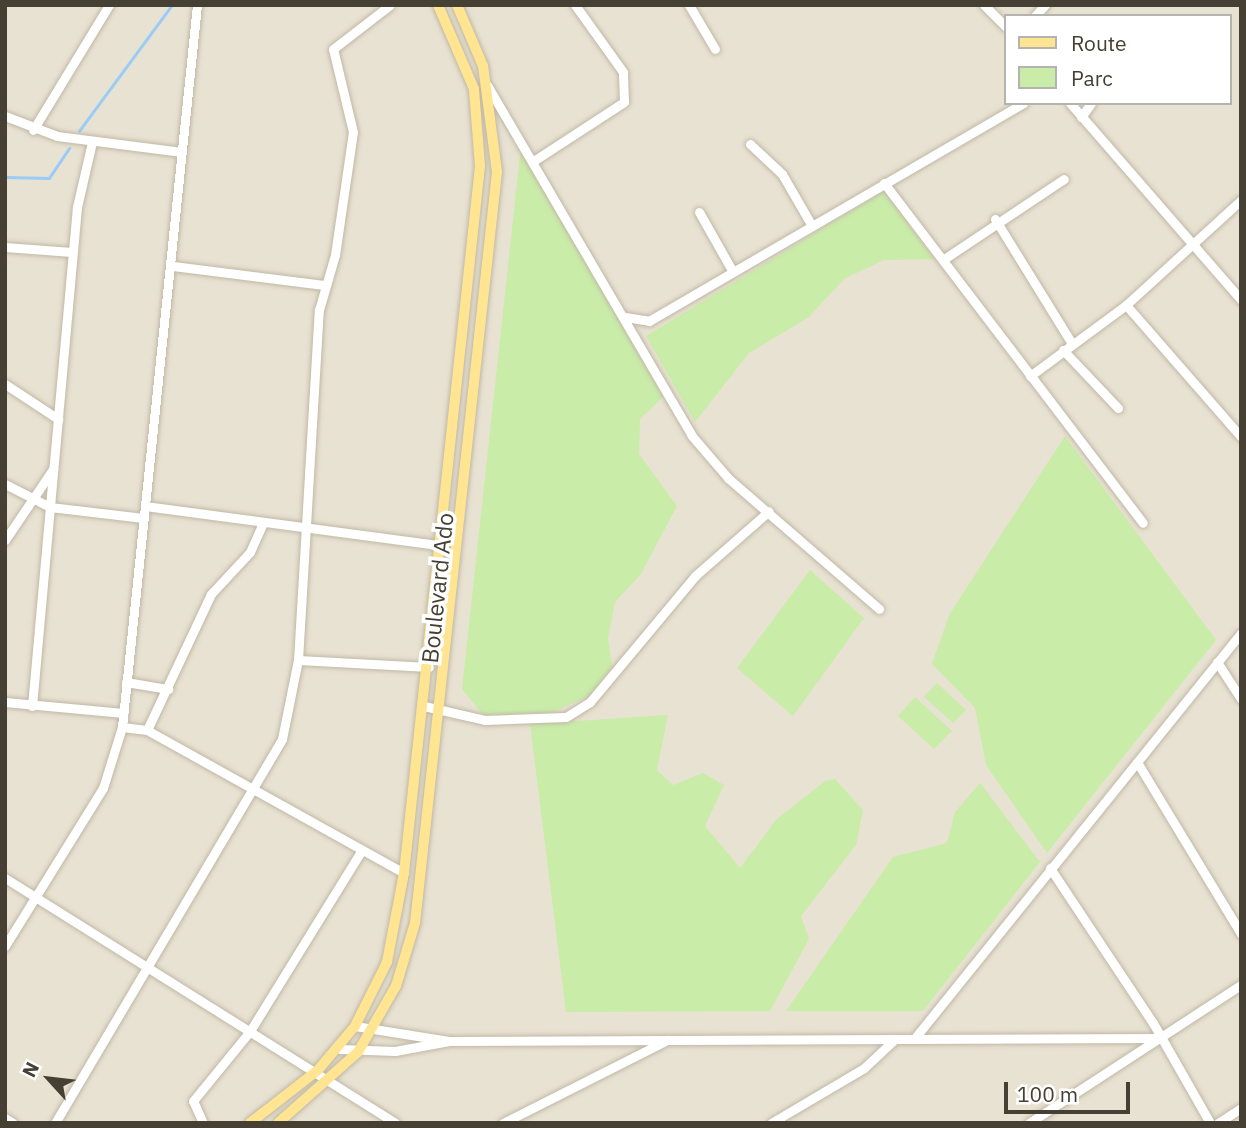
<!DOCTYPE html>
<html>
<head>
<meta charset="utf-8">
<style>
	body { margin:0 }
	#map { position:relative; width:1246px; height:1128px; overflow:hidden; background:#f4f0e4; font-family:"IBM Plex Sans",sans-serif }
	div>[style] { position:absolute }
	.residential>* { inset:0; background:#e8e2d2 }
	.green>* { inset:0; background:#caeca9 }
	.stream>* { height:2.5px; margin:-1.25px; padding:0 1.25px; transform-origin:1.25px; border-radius:1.25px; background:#9bccf6 }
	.roads { filter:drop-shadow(0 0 2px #c0b8a6) drop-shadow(0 0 2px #c0b8a6) }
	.minor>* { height:9px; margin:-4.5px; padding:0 4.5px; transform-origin:4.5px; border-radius:4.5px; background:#fff }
	.major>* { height:10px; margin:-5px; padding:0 5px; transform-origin:5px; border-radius:5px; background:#ffe592 }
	span { translate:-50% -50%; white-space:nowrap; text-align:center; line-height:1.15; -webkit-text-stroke:7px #fff; paint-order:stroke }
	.street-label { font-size:23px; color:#464034 }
	.frame { position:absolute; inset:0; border:7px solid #464034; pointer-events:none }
	.legend { position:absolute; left:1004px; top:14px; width:228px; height:91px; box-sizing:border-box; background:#fff; border:2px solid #b5b3ae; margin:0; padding:9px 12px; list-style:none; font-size:21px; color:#464034 }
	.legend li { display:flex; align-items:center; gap:14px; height:35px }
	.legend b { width:35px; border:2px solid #b5b3ae }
	.north { position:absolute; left:14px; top:1044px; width:70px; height:70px; -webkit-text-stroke:5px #fff; paint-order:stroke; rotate:297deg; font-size:19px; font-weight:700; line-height:28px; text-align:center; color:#464034 }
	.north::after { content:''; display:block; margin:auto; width:24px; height:32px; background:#464034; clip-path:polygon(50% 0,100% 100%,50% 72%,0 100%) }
	.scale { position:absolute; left:1004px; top:1082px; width:126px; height:32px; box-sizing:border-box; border:4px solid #464034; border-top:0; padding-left:9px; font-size:21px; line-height:24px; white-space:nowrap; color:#464034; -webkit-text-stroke:5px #fff; paint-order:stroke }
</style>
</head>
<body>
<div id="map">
	<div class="residential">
		<div style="clip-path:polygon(evenodd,5px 5px,1241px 5px,1241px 1123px,5px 1123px,5px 5px,1006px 16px,1230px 16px,1230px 103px,1006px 103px,1006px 16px)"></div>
	</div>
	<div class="green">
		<div style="clip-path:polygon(521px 146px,663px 397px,640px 419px,639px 454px,677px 506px,641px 574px,615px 602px,608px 638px,612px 666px,591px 695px,551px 713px,483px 715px,462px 689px)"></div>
		<div style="clip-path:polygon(884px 191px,934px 259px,884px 260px,844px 279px,809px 317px,749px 353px,695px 422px,646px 336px)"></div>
		<div style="clip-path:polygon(1065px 436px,1216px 640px,1047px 853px,986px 765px,975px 708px,932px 664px,949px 615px)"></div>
		<div style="clip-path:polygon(810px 570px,864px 618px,793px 716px,737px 668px)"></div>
		<div style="clip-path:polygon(937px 683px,966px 710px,953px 723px,924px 697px)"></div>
		<div style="clip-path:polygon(915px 697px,952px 731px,934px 749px,898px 716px)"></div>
		<div style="clip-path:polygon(668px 715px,657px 770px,673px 785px,703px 773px,724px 785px,705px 826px,740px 868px,777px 819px,825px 781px,835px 779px,863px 810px,856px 845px,801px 916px,809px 939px,770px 1011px,566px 1012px,530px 724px)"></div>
		<div style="clip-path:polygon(980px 783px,1040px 862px,923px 1011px,786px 1011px,893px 857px,947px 843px,955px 812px)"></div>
	</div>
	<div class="stream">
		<div style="left:79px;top:131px;width:157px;rotate:-53.6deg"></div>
		<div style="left:5px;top:177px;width:44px;rotate:1.3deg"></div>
		<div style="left:49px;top:178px;width:36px;rotate:-56deg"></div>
	</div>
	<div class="roads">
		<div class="minor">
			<div style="left:689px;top:5px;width:51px;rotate:59.4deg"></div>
			<div style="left:984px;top:5px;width:31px;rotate:45deg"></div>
			<div style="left:1035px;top:16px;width:15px;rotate:-48deg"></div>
			<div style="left:487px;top:85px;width:406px;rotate:59.7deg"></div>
			<div style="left:692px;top:436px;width:55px;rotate:49.4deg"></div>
			<div style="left:728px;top:478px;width:200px;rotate:40.9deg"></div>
			<div style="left:1070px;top:103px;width:261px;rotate:49deg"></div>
			<div style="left:5px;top:116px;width:56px;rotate:21deg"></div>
			<div style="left:57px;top:136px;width:126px;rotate:7.3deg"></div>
			<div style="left:1081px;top:117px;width:17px;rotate:-54deg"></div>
			<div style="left:33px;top:130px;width:146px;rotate:-58.7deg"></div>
			<div style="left:750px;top:144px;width:44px;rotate:43.2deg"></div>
			<div style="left:782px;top:174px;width:60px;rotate:60deg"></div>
			<div style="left:535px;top:160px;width:106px;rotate:-33.1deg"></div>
			<div style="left:624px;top:102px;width:30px;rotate:-92deg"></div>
			<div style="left:623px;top:72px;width:82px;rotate:-125.6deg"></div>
			<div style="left:884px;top:183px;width:427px;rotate:52.7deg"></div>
			<div style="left:699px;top:212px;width:69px;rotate:60.5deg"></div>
			<div style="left:995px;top:219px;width:145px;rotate:58.3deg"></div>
			<div style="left:5px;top:247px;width:67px;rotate:4.3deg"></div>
			<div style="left:944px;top:259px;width:144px;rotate:-33.7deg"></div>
			<div style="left:173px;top:266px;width:152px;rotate:7.2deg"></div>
			<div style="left:1126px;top:305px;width:175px;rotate:48.9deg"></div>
			<div style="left:625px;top:317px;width:24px;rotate:9deg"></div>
			<div style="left:649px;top:321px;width:433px;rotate:-30.2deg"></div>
			<div style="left:1063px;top:350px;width:80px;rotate:46.5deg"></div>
			<div style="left:1030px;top:376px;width:119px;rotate:-36.5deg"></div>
			<div style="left:1126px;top:305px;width:156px;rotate:-42.4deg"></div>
			<div style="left:5px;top:384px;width:64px;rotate:33.4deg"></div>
			<div style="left:5px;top:484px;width:51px;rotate:27.1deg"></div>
			<div style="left:50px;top:507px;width:94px;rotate:6.7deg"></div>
			<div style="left:145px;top:506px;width:301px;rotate:7.6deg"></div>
			<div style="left:5px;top:540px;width:86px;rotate:-55.9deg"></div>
			<div style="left:298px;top:660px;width:131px;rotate:3.1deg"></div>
			<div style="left:1217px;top:662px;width:44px;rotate:57deg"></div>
			<div style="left:126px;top:682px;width:43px;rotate:9.5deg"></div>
			<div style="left:5px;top:702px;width:119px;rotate:5.3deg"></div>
			<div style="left:32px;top:706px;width:501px;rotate:-84.85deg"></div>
			<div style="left:77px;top:207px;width:67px;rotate:-77deg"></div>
			<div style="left:424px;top:706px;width:63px;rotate:12.9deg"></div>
			<div style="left:485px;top:720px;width:81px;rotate:-2.1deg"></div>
			<div style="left:566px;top:717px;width:28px;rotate:-32deg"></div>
			<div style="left:590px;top:702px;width:164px;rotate:-50.2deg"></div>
			<div style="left:695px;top:576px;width:98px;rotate:-41.3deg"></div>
			<div style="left:122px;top:727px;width:25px;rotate:7deg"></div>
			<div style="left:147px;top:730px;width:150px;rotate:-64.8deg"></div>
			<div style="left:211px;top:594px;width:57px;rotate:-47.1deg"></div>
			<div style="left:250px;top:552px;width:32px;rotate:-66deg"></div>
			<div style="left:147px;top:730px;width:294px;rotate:29.1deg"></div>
			<div style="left:1137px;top:762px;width:201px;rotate:58.8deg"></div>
			<div style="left:1050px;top:868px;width:186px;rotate:56.4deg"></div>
			<div style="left:1153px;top:1023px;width:115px;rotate:60.3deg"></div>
			<div style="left:5px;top:878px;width:461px;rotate:32.1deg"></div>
			<div style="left:5px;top:946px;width:186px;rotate:-58.2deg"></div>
			<div style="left:103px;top:788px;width:64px;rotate:-72.7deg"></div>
			<div style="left:122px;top:727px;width:726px;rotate:-84.07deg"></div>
			<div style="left:355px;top:1026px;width:95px;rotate:9.1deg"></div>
			<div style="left:449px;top:1041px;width:708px;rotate:-0.24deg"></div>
			<div style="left:914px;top:1039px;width:521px;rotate:-51.15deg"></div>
			<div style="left:340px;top:1049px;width:55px;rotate:2.1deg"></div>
			<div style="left:395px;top:1051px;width:55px;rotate:-10.5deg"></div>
			<div style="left:5px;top:1118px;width:9px;rotate:32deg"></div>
			<div style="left:55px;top:1123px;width:446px;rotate:-59.4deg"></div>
			<div style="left:282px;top:739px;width:81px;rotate:-78.6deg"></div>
			<div style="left:298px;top:660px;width:351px;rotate:-86.6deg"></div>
			<div style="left:319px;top:310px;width:57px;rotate:-73.8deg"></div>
			<div style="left:335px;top:255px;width:124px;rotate:-81.7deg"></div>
			<div style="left:353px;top:132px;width:85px;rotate:-103.5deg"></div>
			<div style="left:333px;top:49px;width:72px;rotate:-37.7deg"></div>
			<div style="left:203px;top:1123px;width:24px;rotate:-114deg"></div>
			<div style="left:193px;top:1101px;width:90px;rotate:-50.8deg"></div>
			<div style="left:250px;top:1031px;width:213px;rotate:-58.3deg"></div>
			<div style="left:503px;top:1123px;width:184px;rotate:-26.8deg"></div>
			<div style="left:771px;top:1123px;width:108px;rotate:-30.6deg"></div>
			<div style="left:864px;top:1068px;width:41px;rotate:-43deg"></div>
			<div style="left:1029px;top:1123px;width:253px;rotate:-33.1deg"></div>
			<div style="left:1218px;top:1123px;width:27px;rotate:-33deg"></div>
		</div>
		<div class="major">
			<div style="left:250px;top:1123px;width:86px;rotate:-37.9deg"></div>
			<div style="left:318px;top:1070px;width:57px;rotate:-49.9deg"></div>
			<div style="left:355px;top:1026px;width:72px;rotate:-63.4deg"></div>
			<div style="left:387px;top:962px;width:91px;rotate:-79.2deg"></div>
			<div style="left:404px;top:873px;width:711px;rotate:-83.86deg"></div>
			<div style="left:480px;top:166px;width:77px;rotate:-94.5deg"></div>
			<div style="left:474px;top:89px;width:91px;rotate:-113.2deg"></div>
			<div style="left:278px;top:1123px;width:107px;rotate:-41.6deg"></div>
			<div style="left:358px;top:1052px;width:76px;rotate:-60.1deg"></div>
			<div style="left:396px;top:986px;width:66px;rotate:-73.2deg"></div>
			<div style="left:415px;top:923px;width:755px;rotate:-83.77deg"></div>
			<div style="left:497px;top:172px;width:107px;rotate:-97.5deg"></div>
			<div style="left:483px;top:66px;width:66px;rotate:-113.1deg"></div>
		</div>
	</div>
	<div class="street-label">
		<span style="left:437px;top:588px;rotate:-84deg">Boulevard Ado</span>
	</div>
	<div class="frame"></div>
	<ul class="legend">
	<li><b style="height:9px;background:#ffe592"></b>Route</li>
	<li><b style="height:19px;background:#caeca9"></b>Parc</li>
	</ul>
	<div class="north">N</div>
	<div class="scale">100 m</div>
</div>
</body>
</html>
